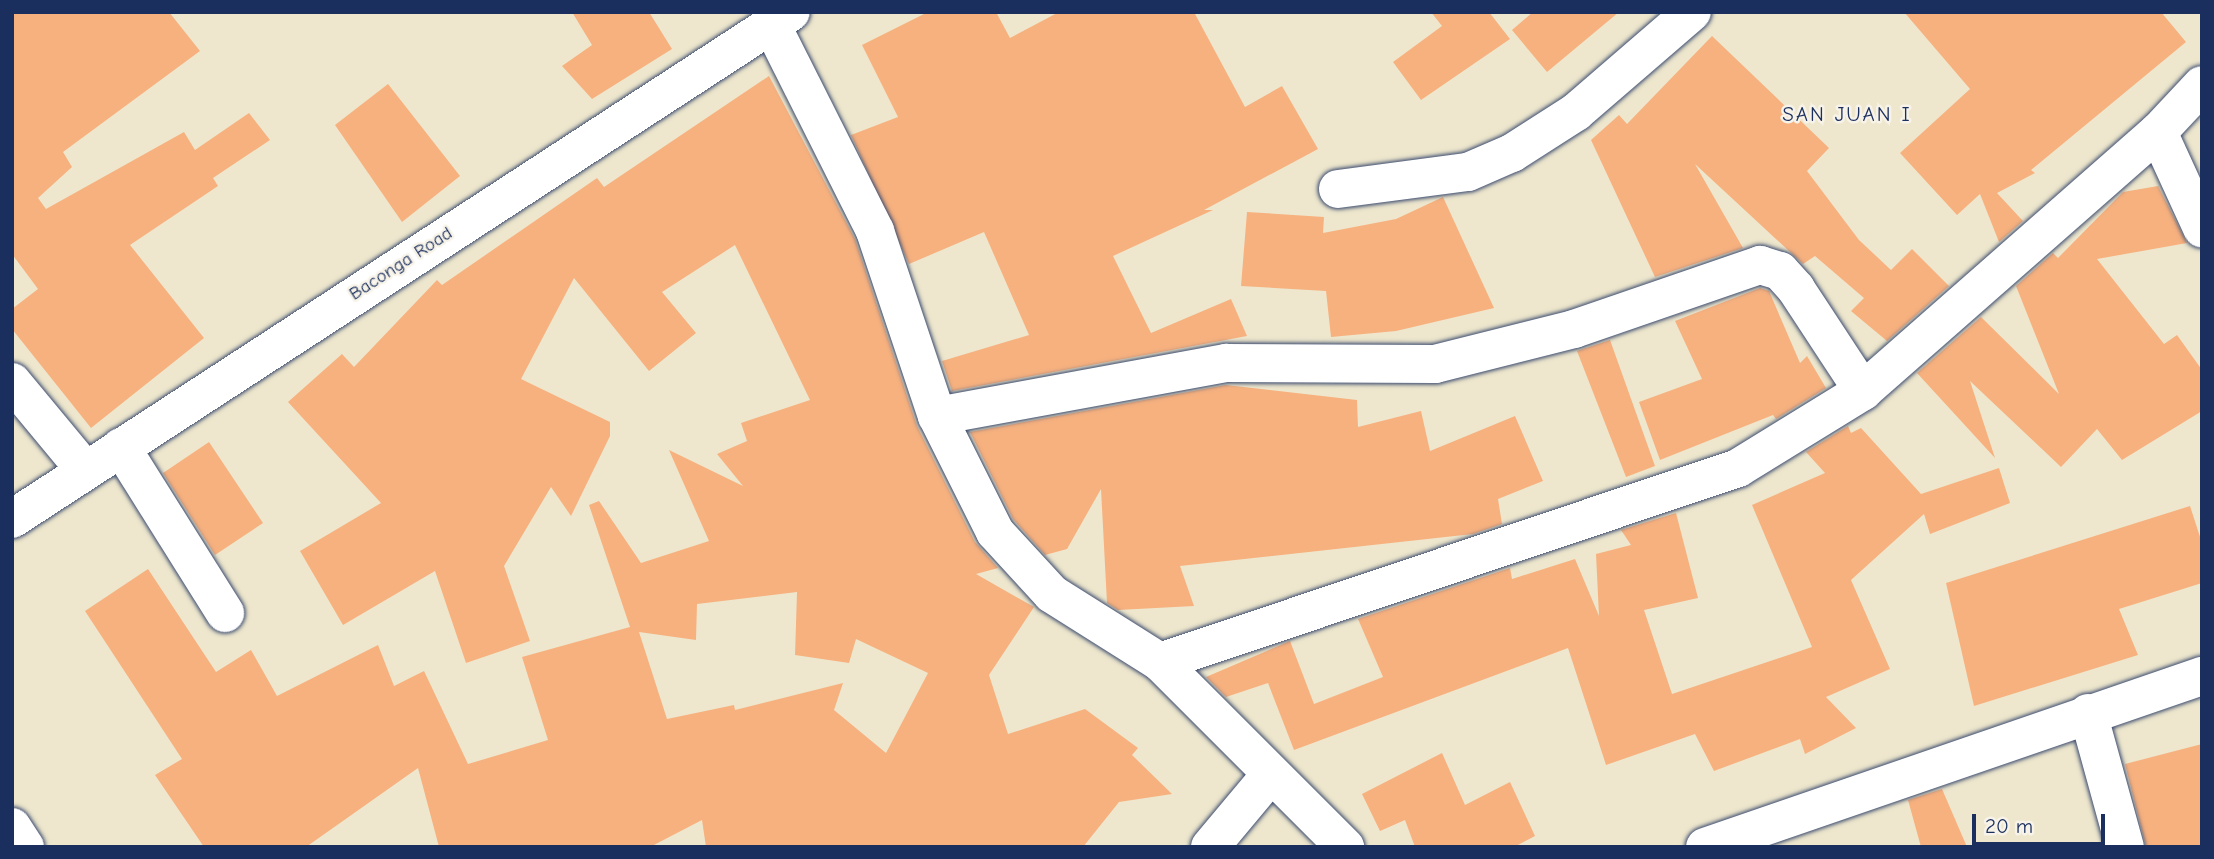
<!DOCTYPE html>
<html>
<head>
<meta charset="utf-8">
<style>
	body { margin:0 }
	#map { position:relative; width:2214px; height:859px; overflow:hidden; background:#eee7cd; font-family:"Comic Neue",sans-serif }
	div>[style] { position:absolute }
	.building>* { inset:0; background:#f7b17f }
	.roads { filter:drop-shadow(0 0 2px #3b4b6f) drop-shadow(0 0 2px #3b4b6f) }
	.minor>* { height:38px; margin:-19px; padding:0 19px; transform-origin:19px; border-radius:19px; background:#fff }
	span { translate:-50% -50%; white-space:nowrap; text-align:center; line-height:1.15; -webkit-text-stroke:5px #f7f3e8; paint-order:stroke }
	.street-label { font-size:19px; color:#1b2f5e }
	.neighbourhood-label { font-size:21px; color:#1b2f5e; letter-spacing:2px }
	.frame { position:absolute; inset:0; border:14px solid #1b2f5e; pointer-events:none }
	.scale { position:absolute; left:1972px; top:814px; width:133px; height:32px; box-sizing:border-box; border:4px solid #1b2f5e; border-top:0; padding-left:9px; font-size:21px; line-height:24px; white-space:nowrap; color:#1b2f5e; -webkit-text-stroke:5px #f7f3e8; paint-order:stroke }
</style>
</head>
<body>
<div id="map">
	<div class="building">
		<div style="clip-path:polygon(12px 12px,169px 12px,200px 51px,63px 152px,72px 167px,38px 198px,46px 209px,184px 132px,195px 150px,249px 113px,270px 140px,213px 178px,218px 186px,130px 245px,204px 338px,91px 428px,12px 329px,12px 309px,38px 289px,12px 254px)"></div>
		<div style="clip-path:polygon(572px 12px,649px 12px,672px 49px,592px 99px,562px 66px,592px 45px)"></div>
		<div style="clip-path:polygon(928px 12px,996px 12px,1010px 38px,1059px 12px,1194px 12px,1245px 107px,1282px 86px,1318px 149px,1204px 210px,1213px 210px,1113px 256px,1151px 333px,1231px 299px,1247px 336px,952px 391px,942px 361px,1029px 335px,984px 232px,909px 264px,851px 135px,898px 117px,862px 45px)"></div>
		<div style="clip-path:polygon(1431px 12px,1489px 12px,1510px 39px,1421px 100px,1393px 62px,1442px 26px)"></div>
		<div style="clip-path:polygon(1533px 12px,1619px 12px,1547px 72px,1512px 30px)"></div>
		<div style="clip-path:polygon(1904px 12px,2161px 12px,2186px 42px,2031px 170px,2035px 173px,1997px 193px,2023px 221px,1999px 242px,1980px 194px,1957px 215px,1900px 153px,1970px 89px)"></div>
		<div style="clip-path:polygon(1712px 36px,1829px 148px,1807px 171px,1859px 240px,1891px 270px,1912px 249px,1949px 286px,1887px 341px,1851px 311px,1864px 298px,1815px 256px,1803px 264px,1695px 164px,1743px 248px,1655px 277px,1591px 140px,1619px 115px,1627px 124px)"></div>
		<div style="clip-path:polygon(evenodd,769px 76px,855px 239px,917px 426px,975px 542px,998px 568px,976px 574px,1034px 607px,989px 675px,1008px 734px,1085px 709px,1138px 748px,1132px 755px,1172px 794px,1119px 802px,1083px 847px,706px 847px,702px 820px,650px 847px,439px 847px,418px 768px,306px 847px,204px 847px,155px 775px,182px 759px,85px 611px,148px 569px,216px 672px,251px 650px,277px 696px,378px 645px,394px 686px,424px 671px,468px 764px,548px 740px,522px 657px,630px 627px,589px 505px,599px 501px,641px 563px,709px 541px,669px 450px,743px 486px,717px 454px,747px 441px,741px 423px,810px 400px,735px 245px,662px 292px,696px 333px,649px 371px,574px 278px,521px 379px,610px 422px,610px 436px,571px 516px,551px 487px,504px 566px,530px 641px,466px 663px,435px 571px,343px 625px,300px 551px,381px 503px,288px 402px,342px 354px,354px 367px,437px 280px,442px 285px,597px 178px,604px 187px,769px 76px,797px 592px,795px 655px,849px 663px,856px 639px,928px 673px,886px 753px,834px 710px,843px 683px,735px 710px,734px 705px,667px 719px,639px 632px,696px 640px,697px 604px,797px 592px)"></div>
		<div style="clip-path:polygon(388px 84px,460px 176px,402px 222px,335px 125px)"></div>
		<div style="clip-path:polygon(2158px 186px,2187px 243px,2097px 259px,2164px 344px,2177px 335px,2202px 370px,2202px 411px,2122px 460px,2097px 429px,2061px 467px,1970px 381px,1995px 458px,1917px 373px,1981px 317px,2059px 394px,2016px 286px,2053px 253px,2058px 258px,2123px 192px)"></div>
		<div style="clip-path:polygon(1443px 197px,1494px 308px,1396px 331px,1331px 337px,1326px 291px,1241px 286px,1247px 212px,1324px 217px,1323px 233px,1396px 219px)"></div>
		<div style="clip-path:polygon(1760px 288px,1769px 291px,1800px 363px,1807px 356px,1826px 388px,1776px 419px,1773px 415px,1660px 460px,1639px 402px,1702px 379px,1675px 321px)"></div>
		<div style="clip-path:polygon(1610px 340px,1655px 466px,1626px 477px,1577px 351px)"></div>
		<div style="clip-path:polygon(1226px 385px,1357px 400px,1358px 427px,1421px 411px,1430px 451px,1515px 416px,1543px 481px,1498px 499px,1502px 524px,1473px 534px,1180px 566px,1194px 606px,1118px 610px,1107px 603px,1101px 489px,1067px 549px,1045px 555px,1013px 519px,970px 432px)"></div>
		<div style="clip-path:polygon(1848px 426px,1851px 433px,1861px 428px,1921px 494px,1999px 468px,2010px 503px,1930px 534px,1924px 514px,1851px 580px,1890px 669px,1826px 697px,1856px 728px,1805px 754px,1800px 739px,1714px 771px,1695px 734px,1606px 765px,1568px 648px,1294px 750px,1268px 683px,1226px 697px,1206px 677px,1290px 641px,1314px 704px,1383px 677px,1358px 619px,1510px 568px,1512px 579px,1575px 559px,1599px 616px,1596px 554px,1631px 545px,1621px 530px,1676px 513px,1698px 598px,1644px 610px,1672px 694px,1812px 647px,1752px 505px,1825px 473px,1806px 452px)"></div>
		<div style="clip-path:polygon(209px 442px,263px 523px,215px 555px,163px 473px)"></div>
		<div style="clip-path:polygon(2190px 506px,2202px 543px,2202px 583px,2119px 609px,2138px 655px,1974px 706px,1946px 583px)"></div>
		<div style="clip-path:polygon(2202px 744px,2202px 847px,2146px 847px,2125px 764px)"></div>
		<div style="clip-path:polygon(1442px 753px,1465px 805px,1510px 782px,1535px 836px,1514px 847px,1415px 847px,1405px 820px,1380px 831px,1362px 794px)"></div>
		<div style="clip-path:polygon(1942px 789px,1967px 847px,1921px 847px,1908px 800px)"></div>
	</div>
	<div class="roads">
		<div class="minor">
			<div style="left:771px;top:24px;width:232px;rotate:63.3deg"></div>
			<div style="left:875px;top:231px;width:195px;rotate:71.5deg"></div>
			<div style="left:937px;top:416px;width:130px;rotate:63.4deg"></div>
			<div style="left:995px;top:532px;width:84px;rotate:47.4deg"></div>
			<div style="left:1052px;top:594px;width:128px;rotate:32.2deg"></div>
			<div style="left:1160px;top:662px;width:262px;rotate:45deg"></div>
			<div style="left:2158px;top:132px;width:106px;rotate:65.4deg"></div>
			<div style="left:1338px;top:189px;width:131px;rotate:-7.5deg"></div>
			<div style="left:1468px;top:172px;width:48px;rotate:-23.4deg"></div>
			<div style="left:1512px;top:153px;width:76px;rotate:-32.6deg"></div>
			<div style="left:1576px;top:112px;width:153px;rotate:-40.8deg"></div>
			<div style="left:12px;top:382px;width:114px;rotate:50.3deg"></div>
			<div style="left:937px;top:416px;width:294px;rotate:-10.4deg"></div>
			<div style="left:1226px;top:363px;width:209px;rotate:0.3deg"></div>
			<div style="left:1435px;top:364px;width:143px;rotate:-14.1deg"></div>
			<div style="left:1574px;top:329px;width:197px;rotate:-19deg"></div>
			<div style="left:1760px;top:265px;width:21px;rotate:17deg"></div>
			<div style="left:1780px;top:271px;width:24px;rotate:48deg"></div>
			<div style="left:1796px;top:289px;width:122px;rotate:56.7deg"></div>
			<div style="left:121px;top:447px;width:196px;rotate:57.9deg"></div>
			<div style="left:12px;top:519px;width:929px;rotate:-33.06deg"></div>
			<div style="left:1160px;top:662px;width:610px;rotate:-18.55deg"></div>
			<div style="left:1738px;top:468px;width:147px;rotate:-31.6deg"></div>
			<div style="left:1863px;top:391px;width:393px;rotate:-41.3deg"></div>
			<div style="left:2158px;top:132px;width:64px;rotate:-46.9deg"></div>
			<div style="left:2088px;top:713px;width:139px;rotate:74.6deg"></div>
			<div style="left:12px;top:827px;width:24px;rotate:57deg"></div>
			<div style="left:1210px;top:847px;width:95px;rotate:-50.1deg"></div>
			<div style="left:1705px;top:847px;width:526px;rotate:-18.99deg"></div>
		</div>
	</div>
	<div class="street-label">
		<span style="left:401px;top:264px;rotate:-33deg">Baconga Road</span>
	</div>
	<div class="neighbourhood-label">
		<span style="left:1847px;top:114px">SAN JUAN I</span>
	</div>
	<div class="frame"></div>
	<div class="scale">20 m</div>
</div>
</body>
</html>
